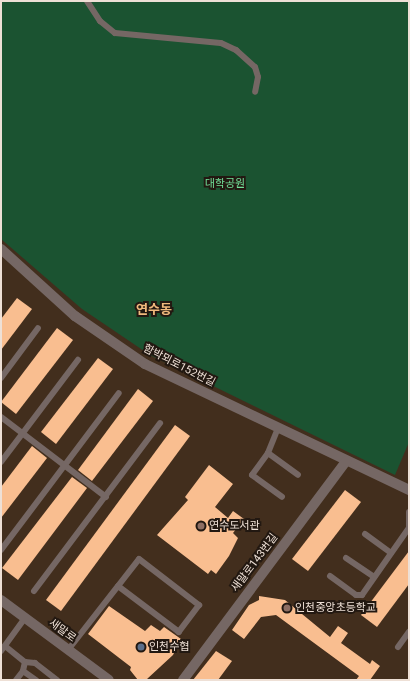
<!DOCTYPE html>
<html>
<head>
<meta charset="utf-8">
<style>
	body { margin:0 }
	#map { position:relative; width:410px; height:681px; overflow:hidden; background:#422e1d; font-family:Roboto,"Noto Sans KR",sans-serif }
	div>[style] { position:absolute }
	.green>* { inset:0; background:#1b5331 }
	.building>* { inset:0; background:#f9be90 }
	.service>* { height:6px; margin:-3px; padding:0 3px; transform-origin:3px; border-radius:3px; background:#756764 }
	.tertiary>* { height:10px; margin:-5px; padding:0 5px; transform-origin:5px; border-radius:5px; background:#756764 }
	.dots>* { width:11px; height:11px; translate:-50% -50%; box-sizing:border-box; border:2px solid #221811; border-radius:50% }
	span { translate:-50% -50%; white-space:nowrap; text-align:center; line-height:1.15; -webkit-text-stroke:4px #221811; paint-order:stroke }
	.park-label { font-size:11px; color:#71e099 }
	.street-label { font-size:11px; color:#eee0d6 }
	.poi-label { font-size:11px; color:#eee0d6 }
	.left { translate:0 -50%; text-align:left }
	.quarter-label { font-size:13px; color:#efb97c; font-weight:700 }
	.frame { position:absolute; inset:0; border:2px solid #eee0d6; pointer-events:none }
</style>
</head>
<body>
<div id="map">
	<div class="green">
		<div style="clip-path:polygon(1px 1px,409px 1px,409px 442px,395px 475px,150px 355px,82px 309px,1px 239px)"></div>
	</div>
	<div class="building">
		<div style="clip-path:polygon(17px 298px,32px 309px,1px 350px,1px 319px)"></div>
		<div style="clip-path:polygon(57px 328px,73px 340px,16px 414px,1px 402px)"></div>
		<div style="clip-path:polygon(98px 358px,113px 369px,56px 444px,41px 432px)"></div>
		<div style="clip-path:polygon(138px 389px,153px 401px,92px 481px,78px 470px)"></div>
		<div style="clip-path:polygon(175px 425px,190px 436px,61px 611px,46px 600px)"></div>
		<div style="clip-path:polygon(32px 446px,47px 458px,1px 518px,1px 487px)"></div>
		<div style="clip-path:polygon(209px 465px,233px 484px,215px 507px,228px 518px,233px 511px,244px 519px,233px 533px,238px 538px,229px 556px,216px 574px,211px 570px,208px 574px,157px 535px,188px 500px,185px 497px)"></div>
		<div style="clip-path:polygon(72px 477px,87px 488px,18px 580px,2px 568px)"></div>
		<div style="clip-path:polygon(345px 490px,361px 502px,308px 571px,292px 559px)"></div>
		<div style="clip-path:polygon(409px 551px,409px 584px,377px 627px,361px 615px)"></div>
		<div style="clip-path:polygon(259px 596px,285px 600px,330px 637px,338px 626px,348px 633px,341px 643px,370px 664px,372px 660px,380px 666px,370px 680px,356px 680px,359px 676px,276px 615px,261px 617px,244px 639px,232px 630px,249px 605px,259px 600px)"></div>
		<div style="clip-path:polygon(109px 606px,145px 631px,151px 625px,160px 631px,164px 627px,181px 639px,173px 655px,147px 679px,138px 680px,130px 670px,131px 667px,88px 634px)"></div>
		<div style="clip-path:polygon(216px 651px,232px 661px,218px 680px,193px 680px)"></div>
	</div>
	<div class="service">
		<div style="left:87px;top:1px;width:24px;rotate:57deg"></div>
		<div style="left:100px;top:21px;width:19px;rotate:39deg"></div>
		<div style="left:115px;top:33px;width:106px;rotate:5.4deg"></div>
		<div style="left:221px;top:43px;width:17px;rotate:25deg"></div>
		<div style="left:236px;top:50px;width:25px;rotate:42deg"></div>
		<div style="left:255px;top:67px;width:10px;rotate:73deg"></div>
		<div style="left:258px;top:77px;width:15px;rotate:101deg"></div>
		<div style="left:1px;top:378px;width:62px;rotate:-53.5deg"></div>
		<div style="left:1px;top:417px;width:132px;rotate:37.3deg"></div>
		<div style="left:278px;top:428px;width:27px;rotate:112deg"></div>
		<div style="left:268px;top:453px;width:27px;rotate:126deg"></div>
		<div style="left:252px;top:475px;width:37px;rotate:36deg"></div>
		<div style="left:268px;top:453px;width:37px;rotate:36deg"></div>
		<div style="left:1px;top:462px;width:128px;rotate:-53deg"></div>
		<div style="left:409px;top:512px;width:18px;rotate:90deg"></div>
		<div style="left:365px;top:534px;width:32px;rotate:36deg"></div>
		<div style="left:1px;top:550px;width:196px;rotate:-53.1deg"></div>
		<div style="left:346px;top:558px;width:34px;rotate:34deg"></div>
		<div style="left:330px;top:576px;width:32px;rotate:36deg"></div>
		<div style="left:356px;top:595px;width:6px"></div>
		<div style="left:362px;top:595px;width:80px;rotate:-55.1deg"></div>
		<div style="left:34px;top:591px;width:210px;rotate:-53.1deg"></div>
		<div style="left:5px;top:646px;width:26px;rotate:39deg"></div>
		<div style="left:25px;top:662px;width:10px;rotate:6deg"></div>
		<div style="left:35px;top:663px;width:28px;rotate:38deg"></div>
		<div style="left:398px;top:647px;width:19px;rotate:-54deg"></div>
		<div style="left:68px;top:650px;width:81px;rotate:-52deg"></div>
		<div style="left:118px;top:586px;width:34px;rotate:-52deg"></div>
		<div style="left:139px;top:559px;width:76px;rotate:37.5deg"></div>
		<div style="left:199px;top:605px;width:34px;rotate:127deg"></div>
		<div style="left:179px;top:632px;width:76px;rotate:-143deg"></div>
		<div style="left:1px;top:651px;width:41px;rotate:-54deg"></div>
		<div style="left:25px;top:662px;width:9px;rotate:103deg"></div>
		<div style="left:23px;top:671px;width:16px;rotate:35deg"></div>
		<div style="left:16px;top:680px;width:11px;rotate:-52deg"></div>
	</div>
	<div class="tertiary">
		<div style="left:1px;top:249px;width:100px;rotate:42.2deg"></div>
		<div style="left:75px;top:316px;width:85px;rotate:34.4deg"></div>
		<div style="left:145px;top:364px;width:293px;rotate:25.5deg"></div>
		<div style="left:1px;top:600px;width:134px;rotate:36.5deg"></div>
		<div style="left:183px;top:680px;width:273px;rotate:-53.3deg"></div>
	</div>
	<div class="dots">
		<div style="left:201px;top:526px;background:#8d6e63"></div>
		<div style="left:287px;top:608px;background:#8d6e63"></div>
		<div style="left:141px;top:647px;background:#5c6f8a"></div>
	</div>
	<div class="park-label">
		<span style="left:225px;top:184px">대학공원</span>
	</div>
	<div class="street-label">
		<span style="left:179px;top:366px;rotate:27deg">함박뫼로152번길</span>
		<span style="left:255px;top:563px;rotate:-53deg">새말로143번길</span>
		<span style="left:62px;top:631px;rotate:36deg">새말로</span>
	</div>
	<div class="poi-label">
		<span class="left" style="left:209px;top:526px">연수도서관</span>
		<span class="left" style="left:295px;top:608px">인천중앙초등학교</span>
		<span class="left" style="left:149px;top:647px">인천수협</span>
	</div>
	<div class="quarter-label">
		<span style="left:154px;top:310px">연수동</span>
	</div>
	<div class="frame"></div>
</div>
</body>
</html>
